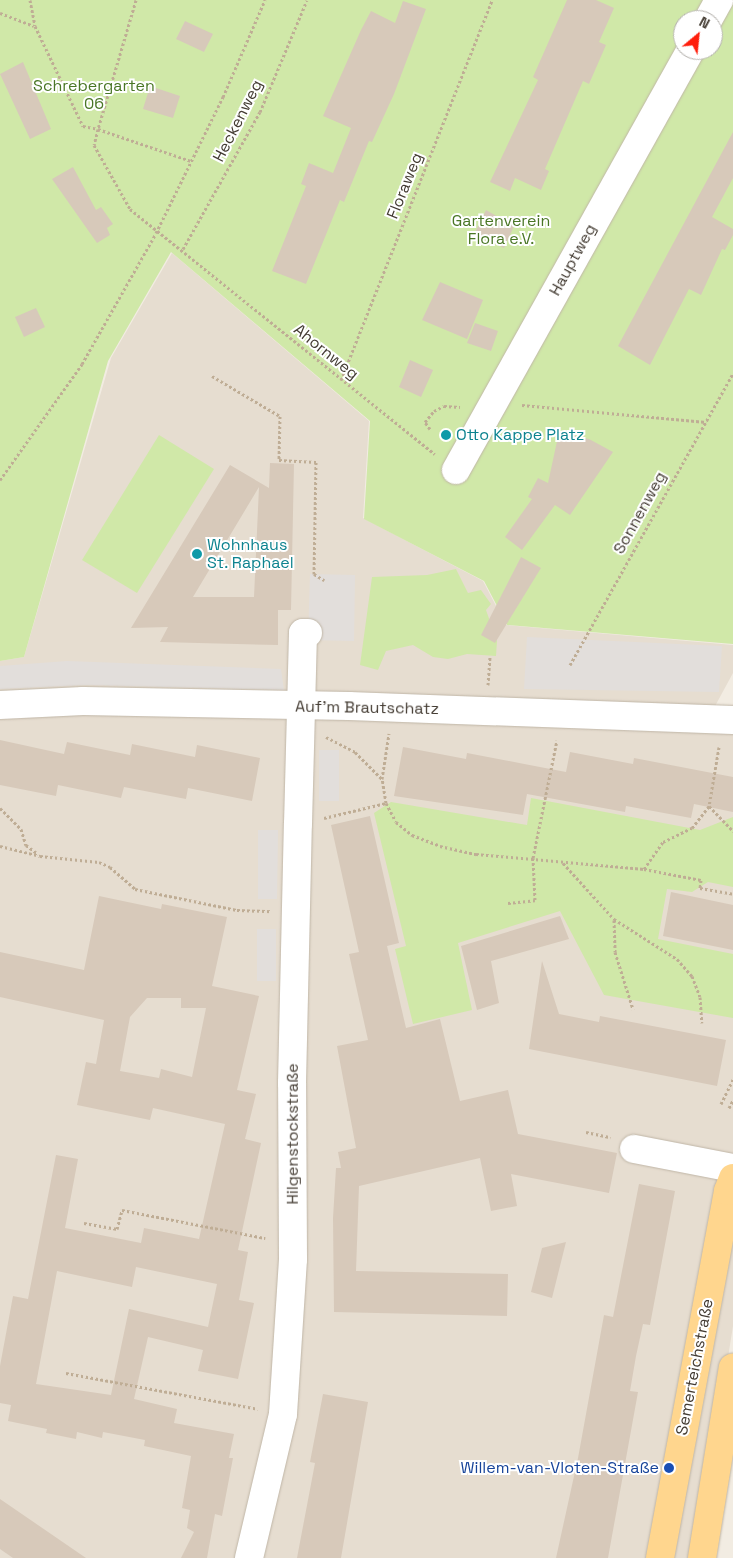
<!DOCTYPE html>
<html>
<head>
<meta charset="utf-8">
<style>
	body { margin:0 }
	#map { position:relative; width:733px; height:1558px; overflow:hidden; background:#f2ece2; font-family:"Space Grotesk",sans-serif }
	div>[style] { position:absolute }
	.residential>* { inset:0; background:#e6ddd0 }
	.green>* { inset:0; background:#d0e8a8 }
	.parking>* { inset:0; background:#e2dedb }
	.building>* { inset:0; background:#d7c9ba }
	.path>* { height:3px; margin-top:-1.5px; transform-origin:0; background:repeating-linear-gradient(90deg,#bfad95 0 2.5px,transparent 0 5px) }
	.roads { filter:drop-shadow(0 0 1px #c0b6a7) drop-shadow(0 0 1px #c0b6a7) }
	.minor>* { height:28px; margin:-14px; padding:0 14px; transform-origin:14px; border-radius:14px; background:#fff }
	.major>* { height:28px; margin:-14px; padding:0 14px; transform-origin:14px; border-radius:14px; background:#ffd68e }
	.dots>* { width:14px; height:14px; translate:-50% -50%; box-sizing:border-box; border:2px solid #fff; border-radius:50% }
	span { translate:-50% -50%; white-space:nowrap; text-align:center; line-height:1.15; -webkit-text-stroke:4px #fff; paint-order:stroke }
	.park-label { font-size:16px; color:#497625 }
	.street-label { font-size:16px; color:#433b32 }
	.culture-label { font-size:16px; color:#0d838f }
	.left { translate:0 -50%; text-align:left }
	.transit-label { font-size:16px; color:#164399 }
	.right { translate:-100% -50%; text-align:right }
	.north { position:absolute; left:673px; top:10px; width:50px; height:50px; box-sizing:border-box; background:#fff; border:1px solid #b4b1ad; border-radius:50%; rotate:28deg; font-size:14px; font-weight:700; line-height:20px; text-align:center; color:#433b32 }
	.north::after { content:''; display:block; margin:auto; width:18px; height:22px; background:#ff1e0c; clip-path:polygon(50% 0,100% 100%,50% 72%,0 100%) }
</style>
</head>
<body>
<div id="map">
	<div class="residential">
		<div style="clip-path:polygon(172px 253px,369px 421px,363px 518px,483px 581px,506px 625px,733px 645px,733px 673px,714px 708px,733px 726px,733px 1326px,696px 1558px,0 1558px,0 661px,24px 657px,111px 358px)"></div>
	</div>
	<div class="green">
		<div style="clip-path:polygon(evenodd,0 0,733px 0,733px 644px,507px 625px,484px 581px,364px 519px,370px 421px,171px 252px,108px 361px,24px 657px,0 661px,0 0,683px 20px,713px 20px,713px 50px,683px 50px,683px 20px)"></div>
		<div style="clip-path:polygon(159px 435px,214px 469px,137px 593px,82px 560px)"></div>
		<div style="clip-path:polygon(456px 569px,468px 593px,481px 590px,491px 604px,486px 610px,497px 641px,496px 656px,467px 654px,448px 659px,433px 657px,413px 645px,386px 651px,378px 670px,360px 665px,372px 577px,427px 575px)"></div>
		<div style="clip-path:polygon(531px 798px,700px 830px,733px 817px,733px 887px,708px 882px,692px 892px,667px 889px,658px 939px,733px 954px,733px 1018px,604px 995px,560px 911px,458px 943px,472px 1010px,413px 1024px,395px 949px,406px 946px,374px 813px,391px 802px,527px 825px)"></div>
	</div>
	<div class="parking">
		<div style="clip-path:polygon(310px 574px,355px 575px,354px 641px,308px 640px)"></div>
		<div style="clip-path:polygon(527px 637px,722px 646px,719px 692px,524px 689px)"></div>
		<div style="clip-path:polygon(67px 661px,281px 669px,284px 690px,87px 685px,0 689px,0 666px)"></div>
		<div style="clip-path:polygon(319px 750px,339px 750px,339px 801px,319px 801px)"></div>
		<div style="clip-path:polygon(258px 830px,278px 830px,277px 899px,258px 899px)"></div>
		<div style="clip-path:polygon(257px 929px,276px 929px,276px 981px,257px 981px)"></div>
	</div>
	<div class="building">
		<div style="clip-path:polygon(567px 0,596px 0,614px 8px,599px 42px,606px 45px,589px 84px,583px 81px,545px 169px,549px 171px,541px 190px,515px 178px,510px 191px,490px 182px,538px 80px,533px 77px)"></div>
		<div style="clip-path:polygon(403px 1px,426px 9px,394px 94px,372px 142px,369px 141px,344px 202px,340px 200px,306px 284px,272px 271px,306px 186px,301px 184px,309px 163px,333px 173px,351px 128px,323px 116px,361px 30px,371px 11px,395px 23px)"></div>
		<div style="clip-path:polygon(185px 21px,213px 34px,204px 52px,176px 39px)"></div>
		<div style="clip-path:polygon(23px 62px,51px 129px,30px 139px,0 74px)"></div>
		<div style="clip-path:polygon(150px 86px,180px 96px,173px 118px,143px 109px)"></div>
		<div style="clip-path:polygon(733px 132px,733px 178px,712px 217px,733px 229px,733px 235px,725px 250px,722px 249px,701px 295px,689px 289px,650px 365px,618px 346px)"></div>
		<div style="clip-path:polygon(73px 167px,96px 210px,101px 207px,113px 224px,107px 228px,110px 235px,97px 243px,52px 179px)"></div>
		<div style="clip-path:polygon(486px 210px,514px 226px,504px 248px,474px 234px)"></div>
		<div style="clip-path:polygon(440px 282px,483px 300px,467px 339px,422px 320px)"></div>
		<div style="clip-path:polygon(36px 308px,45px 327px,24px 337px,15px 317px)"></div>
		<div style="clip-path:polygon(475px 323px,498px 331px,491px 351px,467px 343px)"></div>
		<div style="clip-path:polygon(410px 360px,433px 370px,421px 397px,399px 387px)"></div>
		<div style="clip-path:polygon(559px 432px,589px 439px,613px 452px,570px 515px,555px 505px,522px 550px,505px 537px,532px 499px,528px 497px,538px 478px,548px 483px)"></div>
		<div style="clip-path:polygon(evenodd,270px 463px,294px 464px,291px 610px,278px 610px,278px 645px,160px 642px,168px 627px,131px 628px,230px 465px,269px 488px,270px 463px,259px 487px,254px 597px,193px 597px,259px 487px)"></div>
		<div style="clip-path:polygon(521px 557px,541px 568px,495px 643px,481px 635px)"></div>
		<div style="clip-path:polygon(0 740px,64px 754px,67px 742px,130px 755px,132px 744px,195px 757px,197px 745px,260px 758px,252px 801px,188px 788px,186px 799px,124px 787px,121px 798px,58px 785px,56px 796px,0 785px)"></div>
		<div style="clip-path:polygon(403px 747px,466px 759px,467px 753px,566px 772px,570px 752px,633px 764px,634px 758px,733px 777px,733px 812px,694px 804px,691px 818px,626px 806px,625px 812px,527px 794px,523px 815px,394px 796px)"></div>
		<div style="clip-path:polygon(370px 816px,399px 943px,387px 946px,406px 1028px,440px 1019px,460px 1101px,508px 1090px,518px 1134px,617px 1153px,609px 1193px,511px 1174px,517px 1206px,491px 1211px,480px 1158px,359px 1186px,356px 1271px,508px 1274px,507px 1316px,334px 1312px,333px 1218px,336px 1168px,341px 1168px,338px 1152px,356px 1148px,337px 1046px,368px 1040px,349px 954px,359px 952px,331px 825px)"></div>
		<div style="clip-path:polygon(671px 892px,733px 905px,733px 950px,663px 936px)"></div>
		<div style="clip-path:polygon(evenodd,99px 896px,161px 909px,162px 904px,227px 917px,212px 986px,259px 996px,237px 1090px,256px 1094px,245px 1139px,261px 1143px,238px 1250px,248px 1252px,239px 1300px,254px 1303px,238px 1379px,198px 1371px,203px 1350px,148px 1337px,134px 1399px,177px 1409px,174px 1423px,234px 1434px,229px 1458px,233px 1458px,222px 1516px,215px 1514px,207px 1558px,181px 1558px,194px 1532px,187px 1528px,190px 1510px,182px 1508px,191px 1456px,144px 1446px,145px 1440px,103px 1432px,102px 1438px,77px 1432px,76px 1439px,46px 1433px,47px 1429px,8px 1421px,11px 1405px,0 1403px,0 1366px,13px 1296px,28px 1299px,56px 1155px,78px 1159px,65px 1228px,141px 1243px,144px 1228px,199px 1239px,225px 1124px,153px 1108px,150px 1120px,77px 1105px,86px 1062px,96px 1064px,104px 1020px,0 997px,0 952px,84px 970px,99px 896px,147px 998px,181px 998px,181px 1008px,206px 1008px,192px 1077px,161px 1069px,159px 1078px,120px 1071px,130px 1017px,147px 998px,99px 896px,136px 1267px,217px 1284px,208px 1327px,129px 1309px,111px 1395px,36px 1384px,57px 1271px,132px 1287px,136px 1267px)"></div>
		<div style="clip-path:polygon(560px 916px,569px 939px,491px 961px,499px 1003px,477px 1010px,461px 946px)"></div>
		<div style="clip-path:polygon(542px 961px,559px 1014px,599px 1022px,600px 1016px,726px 1040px,717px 1086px,529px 1049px)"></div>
		<div style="clip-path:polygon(639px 1184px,675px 1191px,650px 1325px,643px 1324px,636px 1356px,630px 1391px,638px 1392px,608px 1558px,556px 1558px,578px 1458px,604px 1315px,613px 1317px)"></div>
		<div style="clip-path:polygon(566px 1242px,552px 1298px,531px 1292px,542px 1248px)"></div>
		<div style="clip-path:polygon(323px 1394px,368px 1402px,341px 1558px,297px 1558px,315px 1463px,310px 1462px)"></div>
		<div style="clip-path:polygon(0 1499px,86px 1558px,13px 1558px,0 1549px)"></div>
	</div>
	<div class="path">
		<div style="left:30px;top:0;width:26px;rotate:79deg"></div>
		<div style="left:35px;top:26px;width:111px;rotate:64.4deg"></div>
		<div style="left:83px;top:126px;width:15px;rotate:11deg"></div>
		<div style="left:98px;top:129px;width:16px;rotate:104deg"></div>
		<div style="left:94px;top:145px;width:73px;rotate:60.6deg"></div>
		<div style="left:130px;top:209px;width:391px;rotate:38.8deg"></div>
		<div style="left:136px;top:0;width:134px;rotate:106.4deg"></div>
		<div style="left:98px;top:129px;width:98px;rotate:19deg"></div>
		<div style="left:0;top:13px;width:36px;rotate:21deg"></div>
		<div style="left:183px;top:249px;width:157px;rotate:-60.7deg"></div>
		<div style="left:260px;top:112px;width:121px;rotate:-67.2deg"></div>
		<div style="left:212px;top:376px;width:79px;rotate:30.5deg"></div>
		<div style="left:280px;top:416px;width:44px;rotate:91.3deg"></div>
		<div style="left:279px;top:460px;width:37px;rotate:3deg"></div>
		<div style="left:316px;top:462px;width:112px;rotate:91deg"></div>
		<div style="left:314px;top:574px;width:12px;rotate:31deg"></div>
		<div style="left:341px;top:380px;width:409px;rotate:-68.3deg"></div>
		<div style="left:522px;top:405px;width:185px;rotate:5.3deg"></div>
		<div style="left:430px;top:429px;width:9px;rotate:-126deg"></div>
		<div style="left:425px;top:422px;width:14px;rotate:-51deg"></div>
		<div style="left:434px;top:411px;width:11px;rotate:-27deg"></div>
		<div style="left:444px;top:406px;width:16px;rotate:4deg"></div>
		<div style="left:0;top:480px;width:142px;rotate:-54.7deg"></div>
		<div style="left:82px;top:364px;width:150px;rotate:-60.5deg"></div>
		<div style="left:156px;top:233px;width:152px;rotate:-63.8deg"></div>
		<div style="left:223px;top:97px;width:106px;rotate:-66.6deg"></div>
		<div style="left:570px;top:665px;width:334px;rotate:-60.8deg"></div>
		<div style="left:488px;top:685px;width:29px;rotate:-86deg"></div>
		<div style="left:326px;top:737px;width:33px;rotate:27deg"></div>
		<div style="left:355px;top:752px;width:38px;rotate:45deg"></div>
		<div style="left:719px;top:747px;width:60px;rotate:99.6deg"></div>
		<div style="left:709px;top:806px;width:35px;rotate:46deg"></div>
		<div style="left:386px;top:803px;width:24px;rotate:-99deg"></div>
		<div style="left:382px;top:779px;width:46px;rotate:-81.2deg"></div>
		<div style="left:0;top:808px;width:30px;rotate:45deg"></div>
		<div style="left:21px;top:829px;width:17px;rotate:73deg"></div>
		<div style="left:26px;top:845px;width:15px;rotate:37deg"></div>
		<div style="left:324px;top:818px;width:64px;rotate:-13.6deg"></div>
		<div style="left:386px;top:803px;width:21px;rotate:62deg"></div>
		<div style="left:396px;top:822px;width:21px;rotate:39deg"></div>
		<div style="left:412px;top:835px;width:30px;rotate:21deg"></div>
		<div style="left:440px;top:846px;width:37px;rotate:13deg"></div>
		<div style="left:476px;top:854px;width:169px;rotate:5.1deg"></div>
		<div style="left:644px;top:869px;width:58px;rotate:10.9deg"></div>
		<div style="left:701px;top:880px;width:8px;rotate:97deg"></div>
		<div style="left:700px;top:888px;width:34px;rotate:10deg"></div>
		<div style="left:0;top:846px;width:41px;rotate:14deg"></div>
		<div style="left:40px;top:856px;width:59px;rotate:5.8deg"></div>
		<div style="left:99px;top:862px;width:12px;rotate:24deg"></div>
		<div style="left:110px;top:867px;width:33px;rotate:41deg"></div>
		<div style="left:135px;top:889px;width:104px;rotate:11.6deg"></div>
		<div style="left:237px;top:910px;width:34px;rotate:2deg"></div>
		<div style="left:563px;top:863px;width:76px;rotate:47.7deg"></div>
		<div style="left:614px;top:919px;width:75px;rotate:32.4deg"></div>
		<div style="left:677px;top:959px;width:23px;rotate:49deg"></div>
		<div style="left:692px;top:976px;width:22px;rotate:69deg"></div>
		<div style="left:700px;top:997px;width:26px;rotate:86deg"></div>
		<div style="left:644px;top:869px;width:33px;rotate:-55deg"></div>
		<div style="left:663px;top:842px;width:32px;rotate:-26deg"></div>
		<div style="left:692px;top:828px;width:28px;rotate:-52deg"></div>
		<div style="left:508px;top:903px;width:27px;rotate:-6deg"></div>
		<div style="left:535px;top:900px;width:42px;rotate:-92.7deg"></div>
		<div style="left:533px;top:858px;width:120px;rotate:-78.5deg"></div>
		<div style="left:614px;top:920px;width:32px;rotate:88deg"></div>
		<div style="left:615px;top:952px;width:60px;rotate:72.5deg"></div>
		<div style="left:721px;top:1104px;width:28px;rotate:-64deg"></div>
		<div style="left:729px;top:1108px;width:9px;rotate:-63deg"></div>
		<div style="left:586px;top:1132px;width:25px;rotate:12deg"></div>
		<div style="left:84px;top:1223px;width:34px;rotate:10deg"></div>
		<div style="left:117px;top:1229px;width:20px;rotate:-75deg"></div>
		<div style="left:122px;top:1210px;width:146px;rotate:11.1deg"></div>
		<div style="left:66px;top:1373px;width:195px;rotate:10.6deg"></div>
	</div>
	<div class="roads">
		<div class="minor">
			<div style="left:708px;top:20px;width:23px;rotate:-61deg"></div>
			<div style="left:456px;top:470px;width:481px;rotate:-60.8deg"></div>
			<div style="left:0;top:705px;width:83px;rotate:-2.8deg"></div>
			<div style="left:83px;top:701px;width:266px;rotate:1.1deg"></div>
			<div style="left:349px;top:706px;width:384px;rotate:2.1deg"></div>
			<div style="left:634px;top:1149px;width:101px;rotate:10.9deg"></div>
			<div style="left:249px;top:1558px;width:148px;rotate:-76.7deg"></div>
			<div style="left:283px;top:1414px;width:155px;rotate:-86.3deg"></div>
			<div style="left:293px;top:1259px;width:176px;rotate:-90.3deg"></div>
			<div style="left:292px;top:1083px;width:259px;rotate:-88.7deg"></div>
			<div style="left:298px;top:824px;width:191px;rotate:-88.5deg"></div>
			<div style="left:303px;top:633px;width:5px"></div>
		</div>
		<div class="major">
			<div style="left:660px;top:1558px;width:373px;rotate:-79.5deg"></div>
			<div style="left:728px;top:1191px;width:14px;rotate:-69deg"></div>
			<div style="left:702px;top:1558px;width:193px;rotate:-80.8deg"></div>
		</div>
	</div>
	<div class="dots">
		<div style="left:446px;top:435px;background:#0f9aa8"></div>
		<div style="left:197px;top:554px;background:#0f9aa8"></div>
		<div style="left:669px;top:1468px;background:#1a4fb4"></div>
	</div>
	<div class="park-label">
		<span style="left:94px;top:95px">Schrebergarten<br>06</span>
		<span style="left:501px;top:230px">Gartenverein<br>Flora e.V.</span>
	</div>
	<div class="street-label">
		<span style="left:238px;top:121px;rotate:-63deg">Heckenweg</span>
		<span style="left:405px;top:186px;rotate:-68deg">Floraweg</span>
		<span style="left:573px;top:260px;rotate:-61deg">Hauptweg</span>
		<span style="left:326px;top:352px;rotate:39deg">Ahornweg</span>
		<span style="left:640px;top:513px;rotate:-61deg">Sonnenweg</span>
		<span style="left:367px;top:708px;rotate:1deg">Auf'm Brautschatz</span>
		<span style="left:293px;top:1134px;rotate:-90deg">Hilgenstockstraße</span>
		<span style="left:695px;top:1367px;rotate:-79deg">Semerteichstraße</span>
	</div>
	<div class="culture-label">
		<span class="left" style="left:456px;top:435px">Otto Kappe Platz</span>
		<span class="left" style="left:207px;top:554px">Wohnhaus<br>St. Raphael</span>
	</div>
	<div class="transit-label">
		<span class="right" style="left:659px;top:1468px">Willem-van-Vloten-Straße</span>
	</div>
	<div class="north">N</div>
</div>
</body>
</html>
